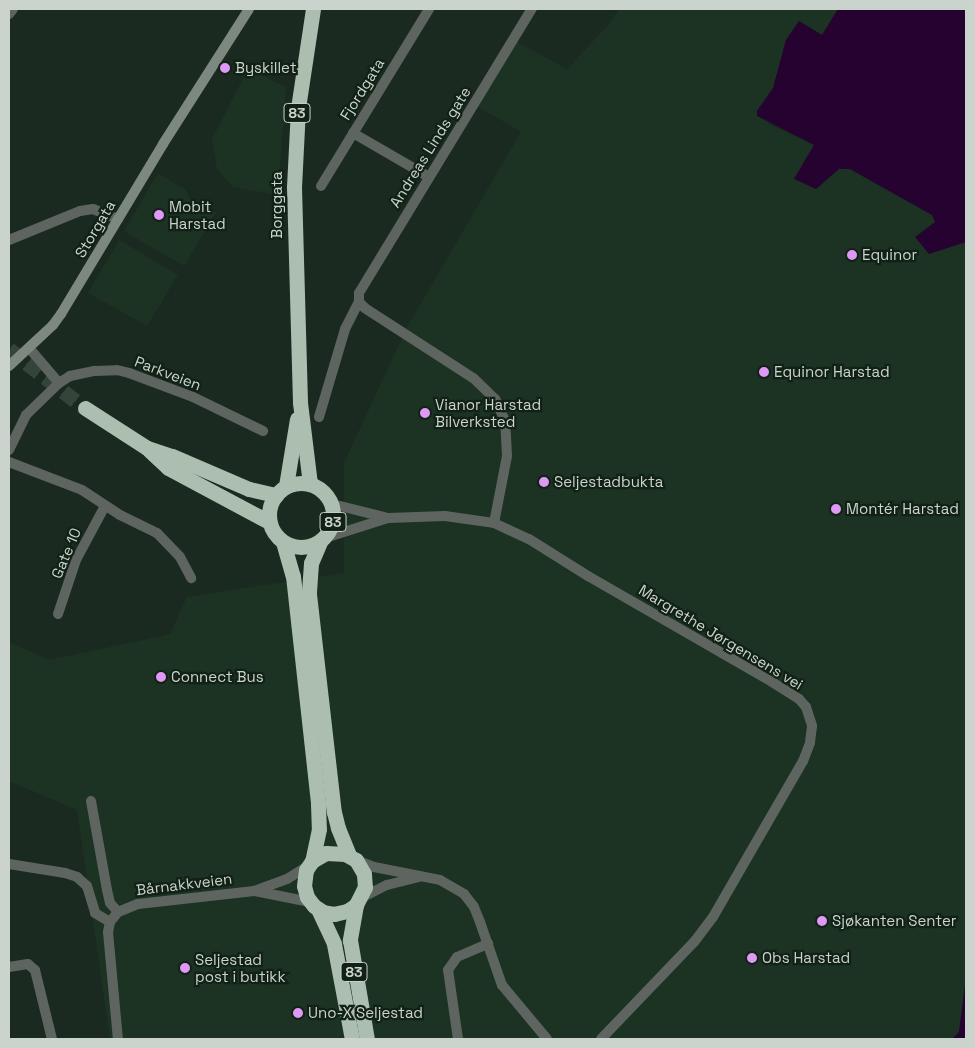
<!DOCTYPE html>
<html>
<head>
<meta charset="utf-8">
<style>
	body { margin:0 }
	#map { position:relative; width:975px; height:1048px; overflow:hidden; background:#1b2a20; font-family:"Space Grotesk",sans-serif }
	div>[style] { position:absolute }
	.built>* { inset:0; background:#1c3223 }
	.water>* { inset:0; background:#260230 }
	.highway-tunnel>* { height:15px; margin-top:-7.5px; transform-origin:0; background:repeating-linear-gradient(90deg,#35443a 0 15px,transparent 0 23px) }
	.street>* { height:10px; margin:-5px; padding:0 5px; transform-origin:5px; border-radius:5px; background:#5e6560 }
	.secondary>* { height:10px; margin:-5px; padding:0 5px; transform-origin:5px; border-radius:5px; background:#7d8980 }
	.highway>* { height:15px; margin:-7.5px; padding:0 7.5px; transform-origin:7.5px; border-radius:7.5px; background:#abbeb0 }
	.highway>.ring { margin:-7.5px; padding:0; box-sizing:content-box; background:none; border:15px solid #abbeb0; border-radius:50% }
	.dots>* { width:14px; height:14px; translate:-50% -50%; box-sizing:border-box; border:2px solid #122116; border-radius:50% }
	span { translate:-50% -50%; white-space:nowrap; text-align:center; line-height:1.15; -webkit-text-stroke:4.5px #122116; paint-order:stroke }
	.shield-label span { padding:1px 4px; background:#122116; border:1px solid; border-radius:4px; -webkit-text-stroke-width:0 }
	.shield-label { font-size:14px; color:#cad4cd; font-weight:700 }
	.poi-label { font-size:15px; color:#cad4cd }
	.left { translate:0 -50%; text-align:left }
	.street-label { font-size:15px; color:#cad4cd }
	.frame { position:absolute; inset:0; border:10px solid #cad4cd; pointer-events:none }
</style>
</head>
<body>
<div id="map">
	<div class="built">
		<div style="clip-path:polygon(619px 9px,838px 9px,822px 35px,799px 21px,786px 40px,773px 88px,757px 111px,770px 125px,814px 145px,794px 178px,816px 189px,839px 169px,850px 169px,932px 215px,935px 222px,928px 254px,966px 242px,966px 977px,959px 1032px,952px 1039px,110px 1039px,77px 810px,9px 781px,9px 642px,50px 660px,170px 634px,187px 597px,344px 573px,344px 463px,406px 329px,521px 132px,470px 102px,508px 37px,567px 69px,612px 21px)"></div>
		<div style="clip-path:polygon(248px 69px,286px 87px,278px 195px,233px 187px,217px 169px,212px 139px)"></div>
		<div style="clip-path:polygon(158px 173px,186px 190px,192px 202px,216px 213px,184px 266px,124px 231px)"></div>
		<div style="clip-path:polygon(119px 240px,178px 275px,147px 326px,88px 293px)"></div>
	</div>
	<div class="water">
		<div style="clip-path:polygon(838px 9px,966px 9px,966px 242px,929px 254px,915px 237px,935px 222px,932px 215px,850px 169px,839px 169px,816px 189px,794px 179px,814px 145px,757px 116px,757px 111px,773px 88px,786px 40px,799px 21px,822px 35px)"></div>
		<div style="clip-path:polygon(966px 977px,966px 1039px,952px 1039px,959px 1032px)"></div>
	</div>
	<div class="highway-tunnel">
		<div style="left:9px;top:349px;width:96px;rotate:37.8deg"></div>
	</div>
	<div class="street">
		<div style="left:9px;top:14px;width:6px;rotate:-51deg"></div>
		<div style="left:353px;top:133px;width:88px;rotate:30.1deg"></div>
		<div style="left:321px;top:186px;width:207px;rotate:-58.6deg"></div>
		<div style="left:9px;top:240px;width:77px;rotate:-22.2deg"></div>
		<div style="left:80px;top:211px;width:13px;rotate:-9deg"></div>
		<div style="left:93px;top:209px;width:27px;rotate:22deg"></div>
		<div style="left:59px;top:383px;width:13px;rotate:-32deg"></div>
		<div style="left:70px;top:376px;width:25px;rotate:-12deg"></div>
		<div style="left:94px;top:371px;width:23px;rotate:-2deg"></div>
		<div style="left:117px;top:370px;width:12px;rotate:14deg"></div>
		<div style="left:129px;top:373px;width:68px;rotate:20.6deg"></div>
		<div style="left:193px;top:397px;width:78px;rotate:25.9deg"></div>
		<div style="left:319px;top:417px;width:92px;rotate:-73.5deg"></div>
		<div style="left:345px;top:329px;width:30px;rotate:-63deg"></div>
		<div style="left:9px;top:450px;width:39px;rotate:-64deg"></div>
		<div style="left:26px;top:415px;width:46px;rotate:-44.1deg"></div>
		<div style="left:59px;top:383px;width:46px;rotate:-130.6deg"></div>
		<div style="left:9px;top:462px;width:78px;rotate:21deg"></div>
		<div style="left:82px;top:490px;width:45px;rotate:33.3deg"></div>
		<div style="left:120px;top:515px;width:41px;rotate:25.9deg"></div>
		<div style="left:157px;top:533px;width:33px;rotate:46deg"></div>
		<div style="left:180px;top:557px;width:24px;rotate:62deg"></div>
		<div style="left:332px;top:504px;width:54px;rotate:14deg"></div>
		<div style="left:494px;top:523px;width:68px;rotate:-79deg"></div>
		<div style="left:507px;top:456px;width:35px;rotate:-93deg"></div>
		<div style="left:505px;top:421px;width:24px;rotate:-114deg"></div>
		<div style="left:495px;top:399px;width:30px;rotate:-136deg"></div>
		<div style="left:473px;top:378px;width:129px;rotate:-147.1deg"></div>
		<div style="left:365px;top:308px;width:8px;rotate:-135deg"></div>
		<div style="left:359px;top:302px;width:9px;rotate:-90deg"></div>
		<div style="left:359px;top:293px;width:333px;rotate:-58.7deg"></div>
		<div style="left:325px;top:538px;width:66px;rotate:-17.6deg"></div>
		<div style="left:388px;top:518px;width:57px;rotate:-2deg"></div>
		<div style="left:445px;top:516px;width:49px;rotate:8.1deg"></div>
		<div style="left:494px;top:523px;width:38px;rotate:25deg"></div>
		<div style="left:529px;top:539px;width:70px;rotate:32.1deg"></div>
		<div style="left:588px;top:576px;width:212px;rotate:29.9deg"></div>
		<div style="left:772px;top:682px;width:32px;rotate:32deg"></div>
		<div style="left:799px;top:699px;width:11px;rotate:49deg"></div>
		<div style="left:806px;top:707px;width:20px;rotate:72deg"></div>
		<div style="left:812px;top:726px;width:17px;rotate:97deg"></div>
		<div style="left:810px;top:743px;width:19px;rotate:111deg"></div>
		<div style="left:803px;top:761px;width:180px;rotate:120deg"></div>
		<div style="left:713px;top:917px;width:31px;rotate:127deg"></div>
		<div style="left:694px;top:942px;width:134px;rotate:133.8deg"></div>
		<div style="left:58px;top:614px;width:57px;rotate:-71.6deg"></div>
		<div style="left:76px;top:560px;width:61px;rotate:-61.8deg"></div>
		<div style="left:91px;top:801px;width:90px;rotate:79.8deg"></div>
		<div style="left:107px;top:890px;width:13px;rotate:77deg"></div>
		<div style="left:110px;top:903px;width:12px;rotate:48deg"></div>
		<div style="left:118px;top:912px;width:13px;rotate:129deg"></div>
		<div style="left:110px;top:922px;width:10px;rotate:101deg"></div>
		<div style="left:108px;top:932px;width:107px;rotate:84.7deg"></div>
		<div style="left:356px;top:860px;width:19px;rotate:21deg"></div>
		<div style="left:374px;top:867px;width:67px;rotate:11.1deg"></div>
		<div style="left:440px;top:880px;width:28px;rotate:30deg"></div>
		<div style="left:464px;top:894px;width:16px;rotate:52deg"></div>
		<div style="left:474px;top:907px;width:16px;rotate:68deg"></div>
		<div style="left:480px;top:922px;width:67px;rotate:70.8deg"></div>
		<div style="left:502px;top:985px;width:70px;rotate:50.2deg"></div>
		<div style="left:9px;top:864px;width:57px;rotate:9.1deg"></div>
		<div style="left:65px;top:873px;width:13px;rotate:18deg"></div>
		<div style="left:77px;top:877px;width:13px;rotate:42deg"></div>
		<div style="left:87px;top:886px;width:28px;rotate:73deg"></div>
		<div style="left:95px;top:913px;width:17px;rotate:31deg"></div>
		<div style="left:255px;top:891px;width:56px;rotate:11.3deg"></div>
		<div style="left:361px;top:898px;width:29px;rotate:-27deg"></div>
		<div style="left:387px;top:885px;width:32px;rotate:-14deg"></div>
		<div style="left:118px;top:912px;width:22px;rotate:-22deg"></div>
		<div style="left:138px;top:904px;width:117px;rotate:-6.4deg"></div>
		<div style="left:254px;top:891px;width:35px;rotate:-20deg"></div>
		<div style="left:287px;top:879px;width:26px;rotate:-32deg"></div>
		<div style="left:9px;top:967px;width:19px;rotate:-9deg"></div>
		<div style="left:28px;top:964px;width:9px;rotate:41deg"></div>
		<div style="left:35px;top:970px;width:71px;rotate:76.2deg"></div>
		<div style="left:458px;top:1039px;width:70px;rotate:-98.2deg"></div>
		<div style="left:448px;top:970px;width:16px;rotate:-55deg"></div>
		<div style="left:457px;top:957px;width:34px;rotate:-23deg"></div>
	</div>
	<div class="secondary">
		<div style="left:9px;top:366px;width:60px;rotate:-43deg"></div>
		<div style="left:53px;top:325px;width:14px;rotate:-54deg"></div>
		<div style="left:61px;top:314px;width:198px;rotate:-59deg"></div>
		<div style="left:163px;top:144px;width:160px;rotate:-57.5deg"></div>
	</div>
	<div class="highway">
		<div style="left:85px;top:408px;width:74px;rotate:32.8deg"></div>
		<div style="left:147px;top:448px;width:26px;rotate:18deg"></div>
		<div style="left:172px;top:456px;width:84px;rotate:23.2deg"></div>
		<div style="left:249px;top:489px;width:28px;rotate:13deg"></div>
		<div style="left:150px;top:451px;width:25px;rotate:43deg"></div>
		<div style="left:168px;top:468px;width:115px;rotate:28.1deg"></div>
		<div class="ring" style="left:269px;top:483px;width:49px;height:49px"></div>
		<div style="left:310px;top:484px;width:83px;rotate:-97deg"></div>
		<div style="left:300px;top:402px;width:215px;rotate:-91.6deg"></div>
		<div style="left:294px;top:187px;width:79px;rotate:-87.1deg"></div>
		<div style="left:298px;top:108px;width:100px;rotate:-81.4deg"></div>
		<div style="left:286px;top:486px;width:68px;rotate:-80.7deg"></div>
		<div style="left:283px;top:542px;width:35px;rotate:74deg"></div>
		<div style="left:293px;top:576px;width:229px;rotate:83.7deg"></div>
		<div style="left:318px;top:804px;width:25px;rotate:88deg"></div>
		<div style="left:319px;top:829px;width:33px;rotate:102deg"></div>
		<div style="left:320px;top:542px;width:23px;rotate:113deg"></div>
		<div style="left:311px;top:563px;width:31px;rotate:94deg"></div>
		<div style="left:309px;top:594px;width:219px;rotate:83.5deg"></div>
		<div style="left:334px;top:812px;width:16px;rotate:76deg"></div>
		<div style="left:338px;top:828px;width:29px;rotate:68deg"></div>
		<div style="left:356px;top:905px;width:11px;rotate:146deg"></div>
		<div style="left:347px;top:911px;width:13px;rotate:167deg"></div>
		<div style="left:334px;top:914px;width:11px;rotate:-170deg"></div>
		<div style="left:323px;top:912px;width:11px;rotate:-146deg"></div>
		<div style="left:314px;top:906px;width:11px;rotate:-128deg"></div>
		<div style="left:307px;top:897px;width:11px;rotate:-105deg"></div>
		<div style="left:304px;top:886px;width:16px;rotate:-83deg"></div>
		<div style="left:306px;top:870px;width:11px;rotate:-56deg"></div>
		<div style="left:312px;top:861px;width:16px;rotate:-30deg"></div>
		<div style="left:326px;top:853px;width:19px;rotate:3deg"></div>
		<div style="left:345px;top:854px;width:13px;rotate:29deg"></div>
		<div style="left:356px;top:860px;width:16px;rotate:60deg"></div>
		<div style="left:364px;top:874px;width:13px;rotate:86deg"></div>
		<div style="left:365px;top:887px;width:20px;rotate:117deg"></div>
		<div style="left:356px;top:905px;width:36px;rotate:100deg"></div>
		<div style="left:350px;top:940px;width:100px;rotate:80.3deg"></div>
		<div style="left:318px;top:909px;width:38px;rotate:65deg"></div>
		<div style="left:334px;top:944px;width:97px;rotate:79.3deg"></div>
	</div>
	<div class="dots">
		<div style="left:225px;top:68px;background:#dd99f3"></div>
		<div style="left:159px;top:215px;background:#dd99f3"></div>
		<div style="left:852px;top:255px;background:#dd99f3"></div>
		<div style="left:764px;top:372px;background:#dd99f3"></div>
		<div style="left:425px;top:413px;background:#dd99f3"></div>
		<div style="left:544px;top:482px;background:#dd99f3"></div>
		<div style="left:836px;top:509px;background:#dd99f3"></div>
		<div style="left:161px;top:677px;background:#dd99f3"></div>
		<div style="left:822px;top:921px;background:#dd99f3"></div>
		<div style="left:752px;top:958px;background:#dd99f3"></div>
		<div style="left:185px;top:968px;background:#dd99f3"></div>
		<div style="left:298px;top:1013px;background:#dd99f3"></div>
	</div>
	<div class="shield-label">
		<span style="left:297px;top:113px">83</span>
		<span style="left:333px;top:522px">83</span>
		<span style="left:354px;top:972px">83</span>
	</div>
	<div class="poi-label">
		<span class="left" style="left:235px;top:68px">Byskillet</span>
		<span class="left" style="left:169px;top:215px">Mobit<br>Harstad</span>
		<span class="left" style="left:862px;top:255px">Equinor</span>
		<span class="left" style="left:774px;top:372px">Equinor Harstad</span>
		<span class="left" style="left:435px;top:413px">Vianor Harstad<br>Bilverksted</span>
		<span class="left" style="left:554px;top:482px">Seljestadbukta</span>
		<span class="left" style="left:846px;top:509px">Montér Harstad</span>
		<span class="left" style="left:171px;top:677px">Connect Bus</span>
		<span class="left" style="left:832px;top:921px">Sjøkanten Senter</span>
		<span class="left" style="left:762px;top:958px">Obs Harstad</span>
		<span class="left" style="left:195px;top:968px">Seljestad<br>post i butikk</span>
		<span class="left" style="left:308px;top:1013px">Uno-X Seljestad</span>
	</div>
	<div class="street-label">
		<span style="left:362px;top:89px;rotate:-58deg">Fjordgata</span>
		<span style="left:430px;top:147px;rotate:-58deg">Andreas Linds gate</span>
		<span style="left:277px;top:205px;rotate:-90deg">Borggata</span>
		<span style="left:95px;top:229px;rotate:-59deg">Storgata</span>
		<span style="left:168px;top:373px;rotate:21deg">Parkveien</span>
		<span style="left:66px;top:553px;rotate:-67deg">Gate 10</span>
		<span style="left:721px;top:637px;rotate:31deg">Margrethe Jørgensens vei</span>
		<span style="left:184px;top:884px;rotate:-7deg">Bårnakkveien</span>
	</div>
	<div class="frame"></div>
</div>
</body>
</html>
